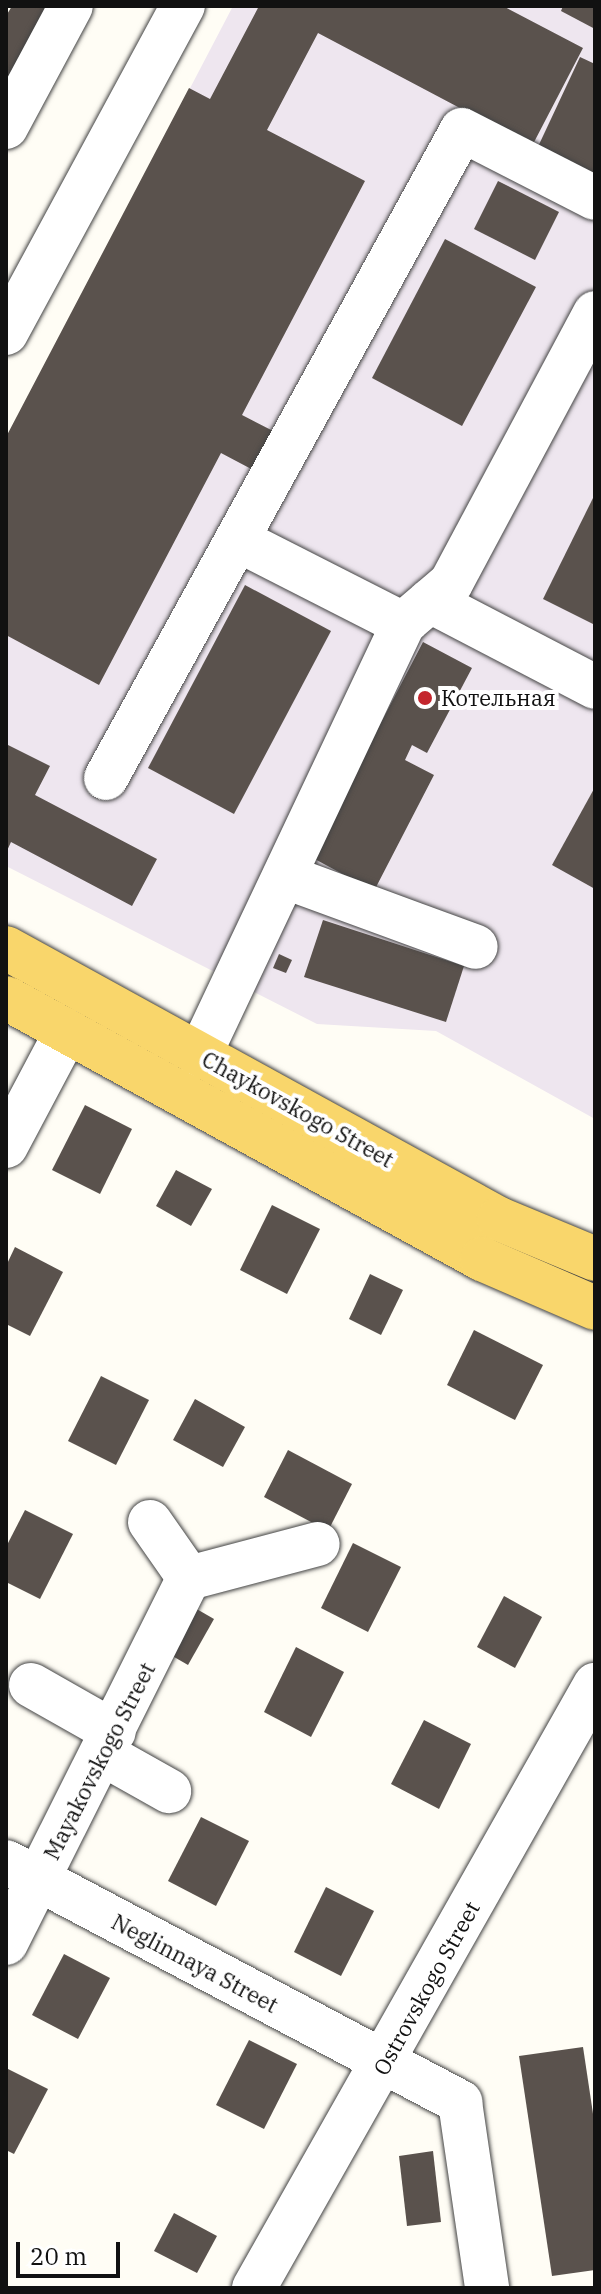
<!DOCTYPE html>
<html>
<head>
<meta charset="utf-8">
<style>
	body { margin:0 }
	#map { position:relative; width:601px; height:2294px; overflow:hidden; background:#fffdf5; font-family:"IBM Plex Serif",serif }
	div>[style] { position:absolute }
	.industrial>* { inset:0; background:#eee6ef }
	.building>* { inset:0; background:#5a524d }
	.roads { filter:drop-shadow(0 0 2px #444) drop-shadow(0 0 2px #444) }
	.minor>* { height:44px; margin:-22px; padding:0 22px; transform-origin:22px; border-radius:22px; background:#fff }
	.major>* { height:44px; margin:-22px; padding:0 22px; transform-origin:22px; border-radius:22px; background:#f9d66b }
	.dots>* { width:22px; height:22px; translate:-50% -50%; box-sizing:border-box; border:4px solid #fff; border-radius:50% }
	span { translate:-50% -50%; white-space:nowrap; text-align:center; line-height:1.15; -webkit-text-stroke:8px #fff; paint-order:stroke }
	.poi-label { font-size:22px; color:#111 }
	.left { translate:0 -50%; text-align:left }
	.street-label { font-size:22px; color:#111 }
	.frame { position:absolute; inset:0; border:8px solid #111; pointer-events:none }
	.scale { position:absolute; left:16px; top:2242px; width:104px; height:36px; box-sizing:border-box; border:4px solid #111; border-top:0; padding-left:10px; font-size:24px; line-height:28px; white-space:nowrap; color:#111; -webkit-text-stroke:6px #fff; paint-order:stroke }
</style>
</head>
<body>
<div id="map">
	<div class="industrial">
		<div style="clip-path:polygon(233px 6px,595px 6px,595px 1119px,436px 1031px,317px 1024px,6px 866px,6px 440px)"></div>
	</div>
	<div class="building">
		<div style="clip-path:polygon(12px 6px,48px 6px,6px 81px,6px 16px)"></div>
		<div style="clip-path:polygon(259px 6px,503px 6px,583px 48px,532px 146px,318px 33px,267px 130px,365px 181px,242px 415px,277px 433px,257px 472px,221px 453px,99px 685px,6px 635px,6px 437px,189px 88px,210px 99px)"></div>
		<div style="clip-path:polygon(563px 6px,595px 6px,595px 29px,561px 11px)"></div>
		<div style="clip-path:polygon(580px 57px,595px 64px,595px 178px,536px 151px)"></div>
		<div style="clip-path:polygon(498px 181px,559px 212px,535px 260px,474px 229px)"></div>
		<div style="clip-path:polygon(445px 239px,536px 287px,462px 426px,372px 378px)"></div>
		<div style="clip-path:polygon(595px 494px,595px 625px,543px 599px)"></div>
		<div style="clip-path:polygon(245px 585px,331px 631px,234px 814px,148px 768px)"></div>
		<div style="clip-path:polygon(423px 642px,472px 668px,427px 753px,412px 745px,405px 760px,434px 775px,374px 891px,311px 857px)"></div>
		<div style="clip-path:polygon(6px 744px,50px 766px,35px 795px,157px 859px,132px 906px,11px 842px,6px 853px)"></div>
		<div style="clip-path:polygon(595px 787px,595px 889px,552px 865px)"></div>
		<div style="clip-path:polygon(323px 920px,464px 966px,446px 1022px,304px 977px)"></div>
		<div style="clip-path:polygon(279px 954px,292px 960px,286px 973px,273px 968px)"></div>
		<div style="clip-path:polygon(85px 1105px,132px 1129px,100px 1194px,52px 1170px)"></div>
		<div style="clip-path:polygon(176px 1170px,212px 1189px,191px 1226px,156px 1206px)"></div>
		<div style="clip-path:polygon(272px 1205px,320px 1229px,287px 1294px,240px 1270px)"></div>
		<div style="clip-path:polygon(15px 1247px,63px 1272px,30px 1336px,6px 1324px,6px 1266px)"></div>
		<div style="clip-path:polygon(370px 1274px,403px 1290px,381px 1335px,349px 1319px)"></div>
		<div style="clip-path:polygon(474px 1330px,543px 1365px,515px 1420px,447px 1385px)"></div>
		<div style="clip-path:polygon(101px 1376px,149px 1400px,116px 1465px,68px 1441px)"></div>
		<div style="clip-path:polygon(195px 1399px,245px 1427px,223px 1467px,173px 1440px)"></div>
		<div style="clip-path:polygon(288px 1450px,352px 1484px,328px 1531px,264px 1497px)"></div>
		<div style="clip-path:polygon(25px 1510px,73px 1534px,40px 1599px,6px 1582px,6px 1547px)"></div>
		<div style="clip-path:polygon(353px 1543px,401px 1567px,368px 1632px,321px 1608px)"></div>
		<div style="clip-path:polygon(504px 1596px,542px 1617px,515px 1668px,477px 1647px)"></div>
		<div style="clip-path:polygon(188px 1604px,214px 1619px,188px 1665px,162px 1650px)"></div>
		<div style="clip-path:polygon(296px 1647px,344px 1672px,311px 1737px,264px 1712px)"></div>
		<div style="clip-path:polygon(424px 1720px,471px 1744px,439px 1809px,391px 1784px)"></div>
		<div style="clip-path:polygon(201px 1817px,249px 1841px,216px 1906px,168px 1881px)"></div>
		<div style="clip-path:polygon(326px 1887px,374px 1911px,341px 1976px,294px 1952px)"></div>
		<div style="clip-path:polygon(64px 1954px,110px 1978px,78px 2039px,32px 2015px)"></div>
		<div style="clip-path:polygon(249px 2040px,297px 2064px,264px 2129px,216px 2105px)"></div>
		<div style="clip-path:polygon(583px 2047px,595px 2127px,595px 2270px,552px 2276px,519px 2056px)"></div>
		<div style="clip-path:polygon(6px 2068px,48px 2089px,14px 2154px,6px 2150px)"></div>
		<div style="clip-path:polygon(433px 2151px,441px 2222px,407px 2226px,399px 2156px)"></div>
		<div style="clip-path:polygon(174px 2213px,217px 2236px,197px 2273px,154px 2251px)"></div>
	</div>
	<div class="roads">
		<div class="minor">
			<div style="left:6px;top:127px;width:137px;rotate:-61.8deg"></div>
			<div style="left:6px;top:333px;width:372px;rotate:-61.6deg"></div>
			<div style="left:238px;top:540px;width:185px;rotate:27deg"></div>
			<div style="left:430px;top:601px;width:186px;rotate:27.5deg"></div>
			<div style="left:106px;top:778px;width:739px;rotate:-61.22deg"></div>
			<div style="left:462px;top:130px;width:149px;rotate:27.1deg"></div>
			<div style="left:286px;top:877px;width:202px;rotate:20.2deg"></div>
			<div style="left:199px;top:1056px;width:478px;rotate:-64.7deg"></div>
			<div style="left:403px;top:624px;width:63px;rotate:-40.5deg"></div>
			<div style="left:451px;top:583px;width:306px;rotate:-61.9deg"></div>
			<div style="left:6px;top:1146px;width:130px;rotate:-62.1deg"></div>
			<div style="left:150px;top:1522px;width:68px;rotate:55.1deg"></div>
			<div style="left:189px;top:1578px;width:133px;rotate:-14.8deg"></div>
			<div style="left:31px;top:1685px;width:95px;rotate:29.5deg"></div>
			<div style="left:103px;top:1754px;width:76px;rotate:29.3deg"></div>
			<div style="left:6px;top:1862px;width:514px;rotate:27.86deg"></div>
			<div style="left:460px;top:2102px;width:188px;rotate:81.7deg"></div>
			<div style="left:6px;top:1943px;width:408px;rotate:-63.4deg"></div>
			<div style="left:254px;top:2288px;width:693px;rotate:-60.51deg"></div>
		</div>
		<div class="major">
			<div style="left:6px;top:948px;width:563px;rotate:28.8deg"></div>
			<div style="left:499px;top:1219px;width:104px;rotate:22.6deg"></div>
			<div style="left:6px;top:998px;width:543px;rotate:28.74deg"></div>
			<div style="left:482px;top:1259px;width:123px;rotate:23.4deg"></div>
		</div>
	</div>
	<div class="dots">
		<div style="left:425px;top:698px;background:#c4262e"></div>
	</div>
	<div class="poi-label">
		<span class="left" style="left:441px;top:698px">Котельная</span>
	</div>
	<div class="street-label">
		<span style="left:298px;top:1109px;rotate:29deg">Chaykovskogo Street</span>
		<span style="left:99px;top:1761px;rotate:-63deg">Mayakovskogo Street</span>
		<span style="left:195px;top:1963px;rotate:28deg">Neglinnaya Street</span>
		<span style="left:426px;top:1988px;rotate:-61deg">Ostrovskogo Street</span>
	</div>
	<div class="frame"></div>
	<div class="scale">20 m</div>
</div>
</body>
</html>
